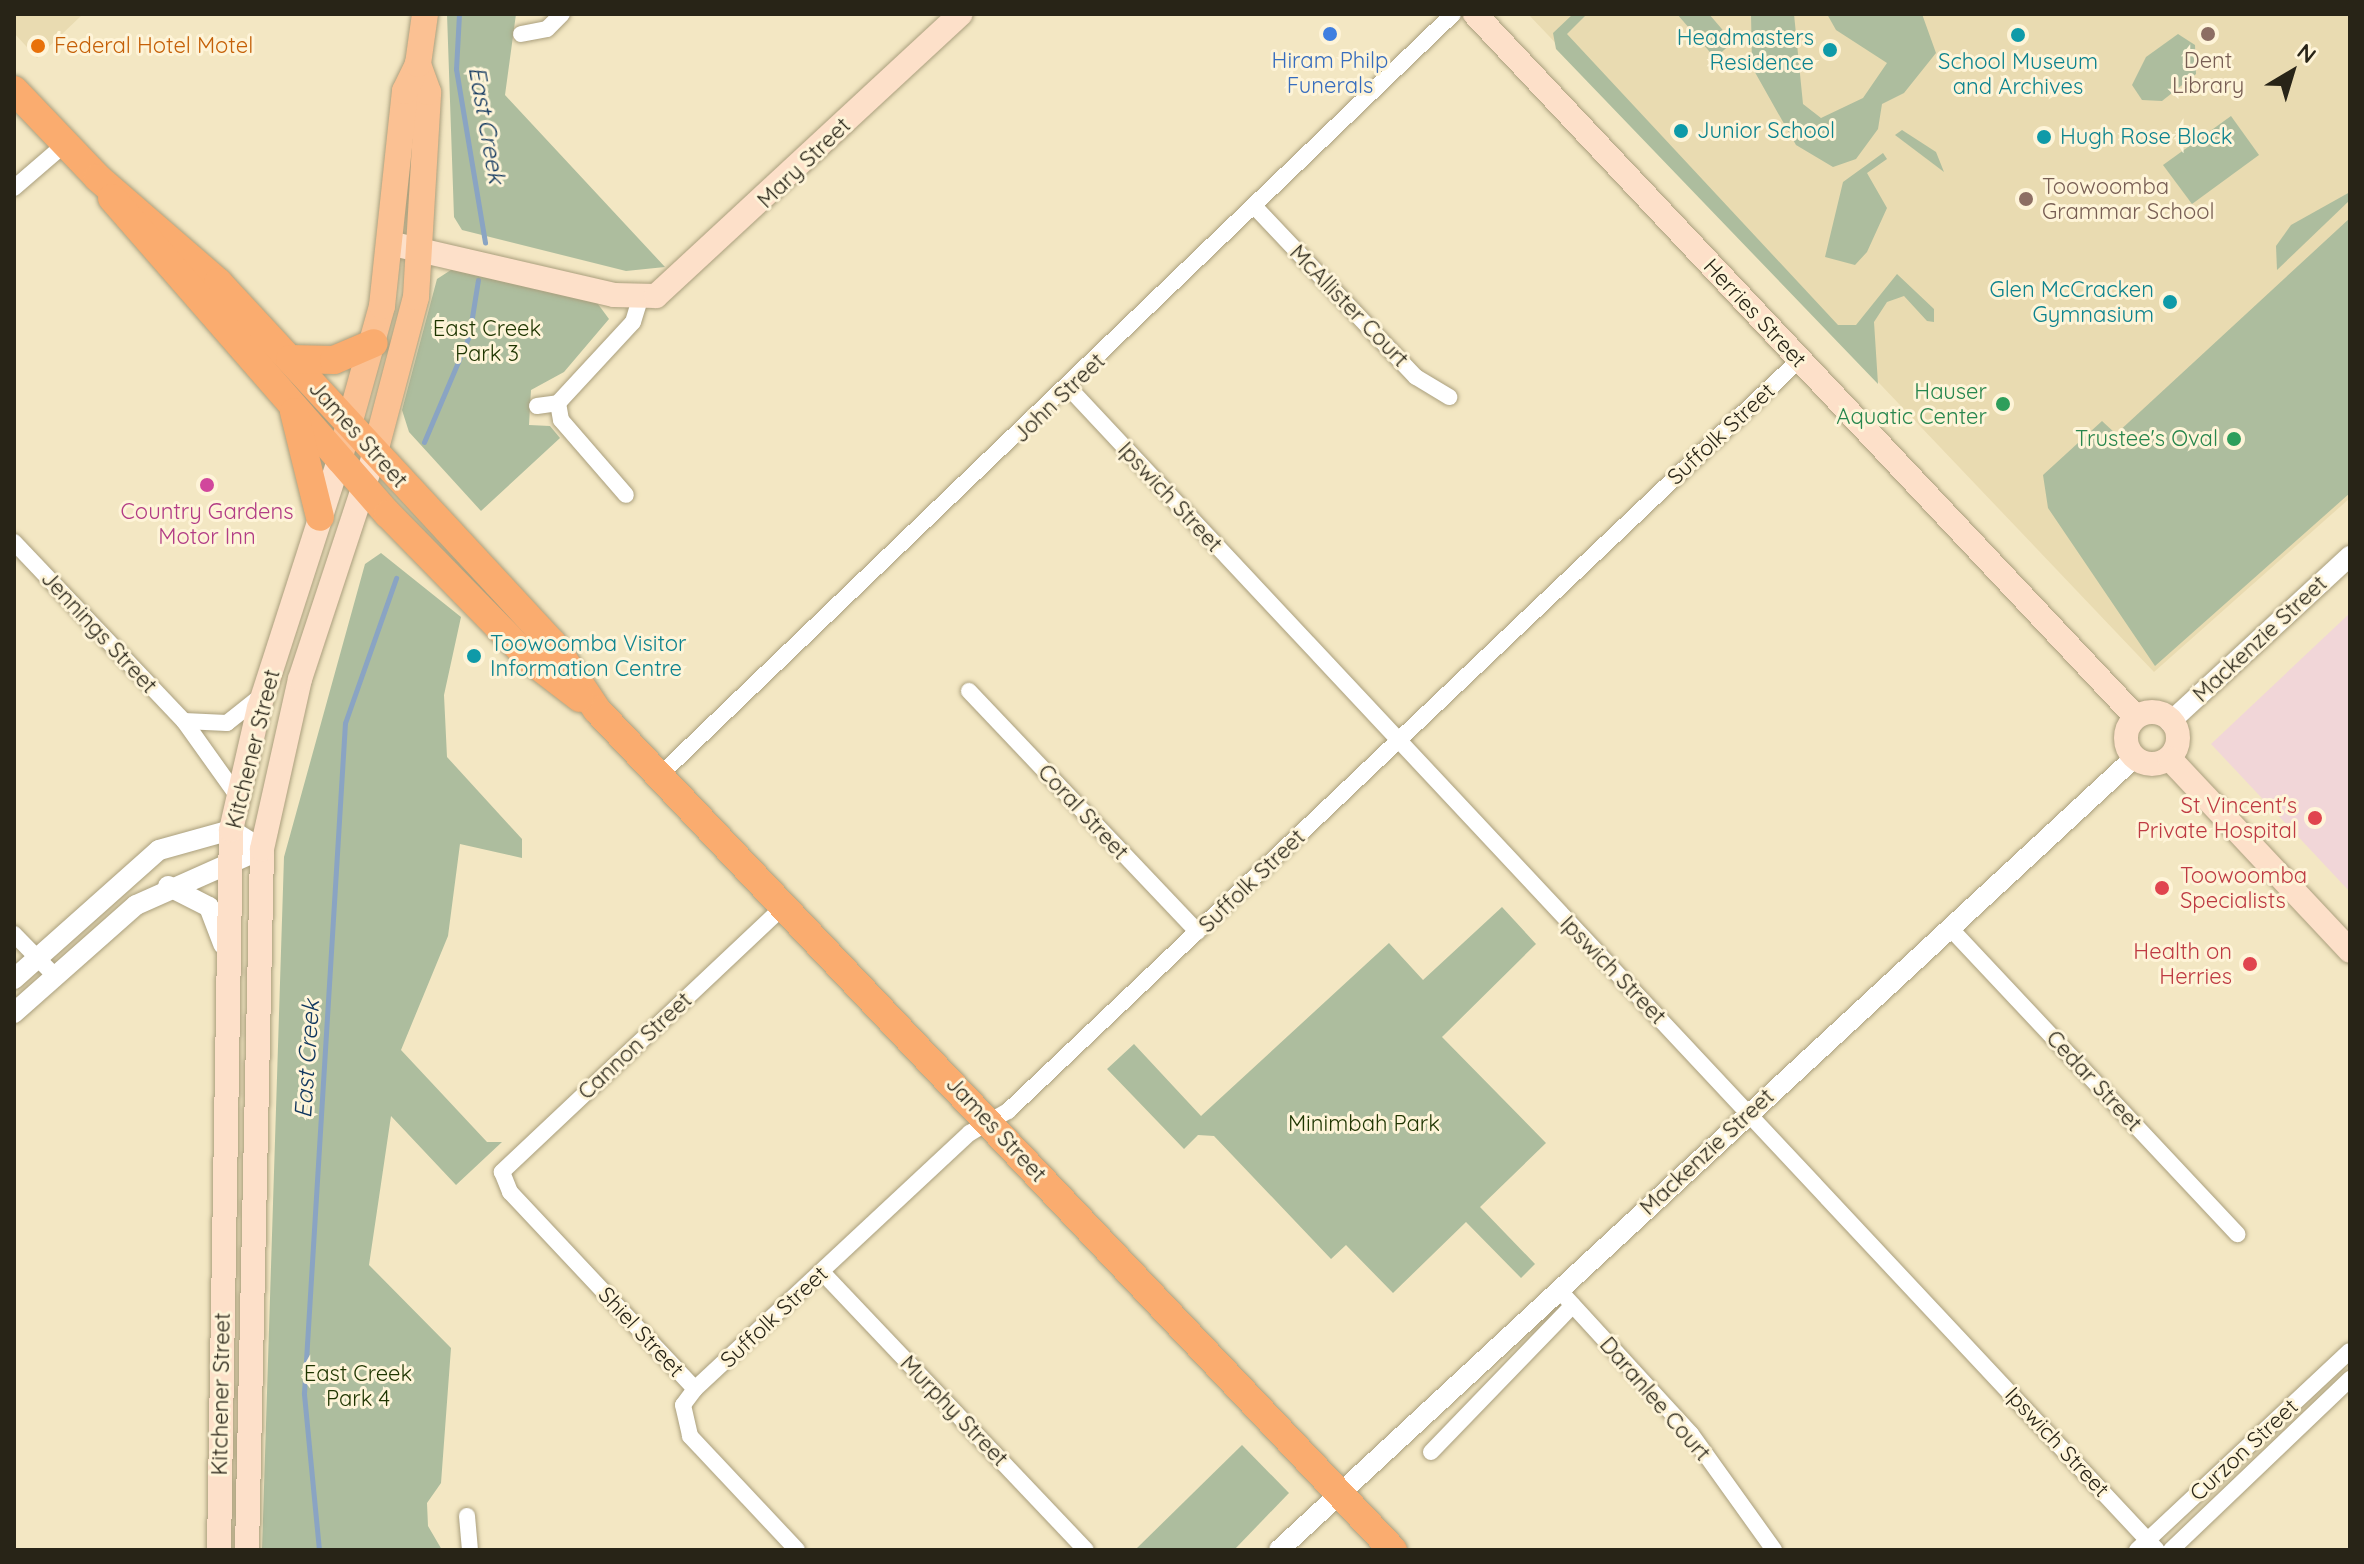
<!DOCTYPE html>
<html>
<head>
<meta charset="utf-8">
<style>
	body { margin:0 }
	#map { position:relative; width:2364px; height:1564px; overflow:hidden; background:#f3e7c3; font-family:Quicksand,sans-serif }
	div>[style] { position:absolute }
	.built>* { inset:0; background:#e9dbb1 }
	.medical>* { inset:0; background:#f1d6d8 }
	.green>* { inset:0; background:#adbd9e }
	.stream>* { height:5px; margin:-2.5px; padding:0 2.5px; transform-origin:2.5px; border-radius:2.5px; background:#8aa4c3 }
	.roads { filter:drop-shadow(0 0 2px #aa9f7d) drop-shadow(0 0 2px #aa9f7d) }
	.minor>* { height:16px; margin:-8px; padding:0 8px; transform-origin:8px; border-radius:8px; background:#fff }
	.tertiary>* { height:20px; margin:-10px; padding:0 10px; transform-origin:10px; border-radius:10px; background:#fff }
	.secondary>* { height:24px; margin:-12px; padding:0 12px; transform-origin:12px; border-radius:12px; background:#fde0c9 }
	.secondary>.ring { margin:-12px; padding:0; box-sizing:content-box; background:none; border:24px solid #fde0c9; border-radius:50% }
	.primary>* { height:26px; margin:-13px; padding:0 13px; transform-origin:13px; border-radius:13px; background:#fbc193 }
	.trunk>* { height:28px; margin:-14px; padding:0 14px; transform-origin:14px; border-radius:14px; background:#faac6f }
	.dots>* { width:22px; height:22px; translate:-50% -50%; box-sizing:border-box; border:4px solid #fef4d8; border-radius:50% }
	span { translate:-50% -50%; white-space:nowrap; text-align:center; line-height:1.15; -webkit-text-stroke:6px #fef4d8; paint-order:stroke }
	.culture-label { font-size:22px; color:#0d838f }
	.right { translate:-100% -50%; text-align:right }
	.left { translate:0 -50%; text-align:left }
	.food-label { font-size:22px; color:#c56008 }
	.shop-label { font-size:22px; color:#366cbe }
	.education-label { font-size:22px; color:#785e54 }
	.street-label { font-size:22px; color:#282417 }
	.park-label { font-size:22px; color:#1e3500 }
	.leisure-label { font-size:22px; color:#27864d }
	.hotel-label { font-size:22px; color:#b23c85 }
	.health-label { font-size:22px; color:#be3a42 }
	.water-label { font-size:24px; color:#0e355e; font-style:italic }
	.frame { position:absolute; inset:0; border:16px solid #282417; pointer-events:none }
	.north { position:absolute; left:2252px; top:32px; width:80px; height:80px; -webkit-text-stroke:6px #fef4d8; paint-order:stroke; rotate:38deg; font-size:22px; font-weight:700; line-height:32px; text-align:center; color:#282417 }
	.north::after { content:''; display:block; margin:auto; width:28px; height:36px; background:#282417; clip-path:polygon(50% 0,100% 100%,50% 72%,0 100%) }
</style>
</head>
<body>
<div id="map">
	<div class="built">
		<div style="clip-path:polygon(14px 14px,83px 14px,37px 58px,14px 33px)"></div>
		<div style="clip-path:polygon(1528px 14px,2350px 14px,2350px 498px,2154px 672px)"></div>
	</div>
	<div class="medical">
		<div style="clip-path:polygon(2350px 613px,2350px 892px,2211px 744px)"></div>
	</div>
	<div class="green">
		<div style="clip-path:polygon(447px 14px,516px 14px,505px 95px,665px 267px,626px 271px,462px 230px,454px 217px)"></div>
		<div style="clip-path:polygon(1573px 14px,1587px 14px,1567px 34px,1838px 325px,1856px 325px,1897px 274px,1934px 309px,1934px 322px,1927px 321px,1904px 296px,1887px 302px,1874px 322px,1878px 384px,1556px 49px,1553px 33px)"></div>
		<div style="clip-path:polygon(1677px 14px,1709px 14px,1733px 42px,1715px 58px)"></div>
		<div style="clip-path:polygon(1751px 14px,1794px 14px,1803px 104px,1821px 118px,1863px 98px,1887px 63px,1836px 30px,1827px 14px,1922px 14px,1936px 53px,1904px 93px,1882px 104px,1878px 129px,1856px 159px,1833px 167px,1796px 145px,1752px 67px)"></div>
		<div style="clip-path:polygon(2178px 34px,2195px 45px,2196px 74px,2162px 101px,2142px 100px,2132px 85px,2146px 57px)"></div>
		<div style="clip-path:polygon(2231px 116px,2259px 155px,2192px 204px,2163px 165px)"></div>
		<div style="clip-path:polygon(1902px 130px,1936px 152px,1944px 172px,1895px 135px)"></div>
		<div style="clip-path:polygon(1883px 153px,1887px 159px,1867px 173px,1887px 208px,1867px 252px,1855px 265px,1825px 257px,1843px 182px)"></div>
		<div style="clip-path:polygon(2350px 192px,2350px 200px,2277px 270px,2276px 246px,2291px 225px)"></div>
		<div style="clip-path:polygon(2350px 218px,2350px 493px,2155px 666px,2048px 508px,2043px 475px,2102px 421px,2116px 434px)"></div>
		<div style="clip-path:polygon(454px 268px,595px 300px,609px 319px,564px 372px,531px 390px,529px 425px,550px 426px,560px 438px,481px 511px,409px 432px,402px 410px,437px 279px)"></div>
		<div style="clip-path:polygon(381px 553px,461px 617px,444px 695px,447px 757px,522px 839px,522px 858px,460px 844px,448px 936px,401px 1050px,487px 1142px,502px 1142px,456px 1185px,391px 1116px,369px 1265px,451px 1348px,441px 1483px,427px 1503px,428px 1526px,442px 1550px,262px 1550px,284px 857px,365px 564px)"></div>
		<div style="clip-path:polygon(1502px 907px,1536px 944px,1442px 1037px,1546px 1143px,1480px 1207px,1535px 1264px,1521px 1278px,1466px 1222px,1393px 1293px,1346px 1245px,1331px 1259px,1214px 1136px,1198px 1135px,1184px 1149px,1107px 1069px,1134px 1044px,1201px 1116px,1389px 943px,1423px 980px)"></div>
		<div style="clip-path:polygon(1242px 1445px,1289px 1493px,1234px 1550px,1135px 1550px)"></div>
	</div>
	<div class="stream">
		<div style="left:459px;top:14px;width:55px;rotate:93.1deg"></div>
		<div style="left:456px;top:69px;width:176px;rotate:80.5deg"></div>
		<div style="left:424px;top:442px;width:115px;rotate:-67deg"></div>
		<div style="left:469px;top:336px;width:57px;rotate:-80.9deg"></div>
		<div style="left:319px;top:1550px;width:158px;rotate:-95.5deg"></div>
		<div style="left:304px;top:1393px;width:671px;rotate:-86.5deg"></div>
		<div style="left:345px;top:723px;width:154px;rotate:-70.6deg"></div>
	</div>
	<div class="roads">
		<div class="minor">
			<div style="left:521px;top:34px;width:26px;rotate:-11deg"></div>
			<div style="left:547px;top:29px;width:21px;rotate:-45deg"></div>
			<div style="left:14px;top:188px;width:67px;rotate:-40.8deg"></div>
			<div style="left:1255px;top:207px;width:234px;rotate:46.6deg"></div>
			<div style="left:1416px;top:377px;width:39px;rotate:31deg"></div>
			<div style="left:1070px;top:389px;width:1590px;rotate:46.89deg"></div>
			<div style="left:558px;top:403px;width:17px;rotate:80deg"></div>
			<div style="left:561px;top:420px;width:99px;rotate:49.1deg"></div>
			<div style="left:537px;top:406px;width:21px;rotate:-8deg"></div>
			<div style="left:558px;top:403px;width:110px;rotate:-47.2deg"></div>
			<div style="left:633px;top:322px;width:24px;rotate:-73deg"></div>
			<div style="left:14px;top:542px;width:247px;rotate:46.5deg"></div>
			<div style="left:184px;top:721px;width:95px;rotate:54.5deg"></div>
			<div style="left:969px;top:691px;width:332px;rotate:46.5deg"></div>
			<div style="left:184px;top:721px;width:43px;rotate:2.7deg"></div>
			<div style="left:227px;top:723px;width:43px;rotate:-38.5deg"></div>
			<div style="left:659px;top:776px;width:1100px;rotate:-43.82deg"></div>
			<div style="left:784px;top:906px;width:388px;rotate:136.7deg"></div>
			<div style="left:502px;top:1172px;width:22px;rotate:68deg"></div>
			<div style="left:510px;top:1192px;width:270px;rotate:46.8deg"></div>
			<div style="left:695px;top:1389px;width:20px;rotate:127deg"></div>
			<div style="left:683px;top:1405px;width:32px;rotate:77deg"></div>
			<div style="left:690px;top:1436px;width:156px;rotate:46.8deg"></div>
			<div style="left:1950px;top:928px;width:420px;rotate:46.8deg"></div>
			<div style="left:14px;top:934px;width:57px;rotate:45.7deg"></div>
			<div style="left:822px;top:1272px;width:383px;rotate:46.5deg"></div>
			<div style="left:1559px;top:1290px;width:195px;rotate:47.5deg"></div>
			<div style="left:1691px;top:1434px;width:143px;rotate:54.4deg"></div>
			<div style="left:695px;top:1389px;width:376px;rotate:-43deg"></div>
			<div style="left:970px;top:1133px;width:44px;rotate:-30.1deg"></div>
			<div style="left:1008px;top:1111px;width:1091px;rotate:-43.51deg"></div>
			<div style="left:1431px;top:1452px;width:204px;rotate:-46deg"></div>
			<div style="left:467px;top:1516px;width:34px;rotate:85deg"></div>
			<div style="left:2137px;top:1550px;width:291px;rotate:-43.1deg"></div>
			<div style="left:2171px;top:1550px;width:248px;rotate:-43.7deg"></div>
		</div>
		<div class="tertiary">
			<div style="left:2170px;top:722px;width:245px;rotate:-42.7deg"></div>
			<div style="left:168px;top:886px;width:46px;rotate:27.1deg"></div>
			<div style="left:209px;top:907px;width:40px;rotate:69deg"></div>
			<div style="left:14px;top:979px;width:194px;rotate:-41.7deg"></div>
			<div style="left:159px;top:850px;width:75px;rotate:-15.5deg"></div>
			<div style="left:231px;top:830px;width:36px;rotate:32deg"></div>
			<div style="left:262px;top:849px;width:138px;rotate:156deg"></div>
			<div style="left:136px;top:905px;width:163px;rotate:138.5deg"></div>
			<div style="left:1279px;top:1550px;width:1168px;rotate:-42.81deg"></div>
		</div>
		<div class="secondary">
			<div style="left:1475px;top:14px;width:964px;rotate:46.77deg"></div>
			<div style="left:389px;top:243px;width:231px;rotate:13deg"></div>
			<div style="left:614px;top:295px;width:42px;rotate:1.4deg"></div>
			<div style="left:656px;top:296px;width:415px;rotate:-42.8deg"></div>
			<div class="ring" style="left:2126px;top:712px;width:28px;height:28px"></div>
			<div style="left:2170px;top:759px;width:263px;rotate:46.8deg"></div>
			<div style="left:219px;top:1550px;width:720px;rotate:-89.05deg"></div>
			<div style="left:231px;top:830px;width:125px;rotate:-77.1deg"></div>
			<div style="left:259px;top:708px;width:261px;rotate:-72.1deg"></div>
			<div style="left:247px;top:1550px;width:701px;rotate:-88.77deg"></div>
			<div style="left:262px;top:849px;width:174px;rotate:-77.4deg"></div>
			<div style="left:300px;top:679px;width:239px;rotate:-71.7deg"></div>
		</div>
		<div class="primary">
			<div style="left:375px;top:452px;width:160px;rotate:-75.2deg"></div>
			<div style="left:416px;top:297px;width:205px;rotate:-86.6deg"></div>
			<div style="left:428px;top:92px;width:30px;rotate:-110deg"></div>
			<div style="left:339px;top:460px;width:160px;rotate:-74.4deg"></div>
			<div style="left:382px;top:306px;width:216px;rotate:-83.9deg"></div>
			<div style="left:405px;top:91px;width:30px;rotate:-64deg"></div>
			<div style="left:418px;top:64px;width:50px;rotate:-82deg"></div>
		</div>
		<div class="trunk">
			<div style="left:14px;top:90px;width:122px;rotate:46.3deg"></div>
			<div style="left:98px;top:178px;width:159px;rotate:40.9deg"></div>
			<div style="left:218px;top:282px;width:493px;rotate:47.2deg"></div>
			<div style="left:553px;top:644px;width:79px;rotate:56.3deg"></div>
			<div style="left:597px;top:710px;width:1157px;rotate:46.54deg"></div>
			<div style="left:112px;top:198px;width:420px;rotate:48.9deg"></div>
			<div style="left:388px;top:514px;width:207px;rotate:45.6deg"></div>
			<div style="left:533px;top:662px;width:59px;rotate:37.5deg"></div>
			<div style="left:290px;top:359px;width:44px;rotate:1.3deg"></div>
			<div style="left:334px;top:360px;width:43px;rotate:-23deg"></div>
			<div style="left:294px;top:412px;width:108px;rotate:76.1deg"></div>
		</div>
	</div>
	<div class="dots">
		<div style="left:1330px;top:34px;background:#3f7fe0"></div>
		<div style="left:2208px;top:34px;background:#8d6e63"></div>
		<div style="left:2018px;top:35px;background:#0f9aa8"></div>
		<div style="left:38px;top:46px;background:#e8710a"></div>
		<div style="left:1830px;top:50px;background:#0f9aa8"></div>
		<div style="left:1681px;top:131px;background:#0f9aa8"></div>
		<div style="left:2044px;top:137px;background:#0f9aa8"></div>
		<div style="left:2026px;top:199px;background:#8d6e63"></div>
		<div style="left:2170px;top:302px;background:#0f9aa8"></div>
		<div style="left:2003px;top:404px;background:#2e9e5b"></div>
		<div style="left:2234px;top:439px;background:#2e9e5b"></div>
		<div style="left:207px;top:485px;background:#d1479c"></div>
		<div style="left:474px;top:656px;background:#0f9aa8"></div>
		<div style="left:2315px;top:818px;background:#e0444e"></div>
		<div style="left:2162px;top:888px;background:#e0444e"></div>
		<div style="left:2250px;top:964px;background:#e0444e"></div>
	</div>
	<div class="culture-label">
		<span class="right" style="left:1814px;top:50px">Headmasters<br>Residence</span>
		<span style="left:2018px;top:74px">School Museum<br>and Archives</span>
		<span class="left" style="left:1697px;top:131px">Junior School</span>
		<span class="left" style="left:2060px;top:137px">Hugh Rose Block</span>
		<span class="right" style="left:2154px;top:302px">Glen McCracken<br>Gymnasium</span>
		<span class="left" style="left:490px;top:656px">Toowoomba Visitor<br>Information Centre</span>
	</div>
	<div class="food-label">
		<span class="left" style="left:54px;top:46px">Federal Hotel Motel</span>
	</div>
	<div class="shop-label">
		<span style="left:1330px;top:73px">Hiram Philp<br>Funerals</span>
	</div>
	<div class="education-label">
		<span style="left:2208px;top:73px">Dent<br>Library</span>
		<span class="left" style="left:2042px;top:199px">Toowoomba<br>Grammar School</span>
	</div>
	<div class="street-label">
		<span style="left:804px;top:163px;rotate:-44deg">Mary Street</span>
		<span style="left:1349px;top:306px;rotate:46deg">McAllister Court</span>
		<span style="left:1755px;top:313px;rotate:47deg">Herries Street</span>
		<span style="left:1059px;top:398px;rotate:-44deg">John Street</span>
		<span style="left:358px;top:434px;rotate:48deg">James Street</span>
		<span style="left:1721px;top:434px;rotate:-43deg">Suffolk Street</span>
		<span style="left:1170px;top:497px;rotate:47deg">Ipswich Street</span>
		<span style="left:99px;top:632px;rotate:47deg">Jennings Street</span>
		<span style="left:2260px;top:639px;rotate:-43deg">Mackenzie Street</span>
		<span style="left:253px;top:749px;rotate:-76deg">Kitchener Street</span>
		<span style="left:1083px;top:812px;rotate:47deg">Coral Street</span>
		<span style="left:1252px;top:881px;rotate:-44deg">Suffolk Street</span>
		<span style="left:1613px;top:970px;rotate:46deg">Ipswich Street</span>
		<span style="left:635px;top:1046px;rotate:-43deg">Cannon Street</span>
		<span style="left:2094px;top:1081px;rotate:47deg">Cedar Street</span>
		<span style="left:996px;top:1129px;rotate:47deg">James Street</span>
		<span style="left:1707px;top:1152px;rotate:-43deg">Mackenzie Street</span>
		<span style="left:774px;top:1317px;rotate:-43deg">Suffolk Street</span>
		<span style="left:641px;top:1332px;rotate:47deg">Shiel Street</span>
		<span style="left:221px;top:1394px;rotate:-89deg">Kitchener Street</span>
		<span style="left:1655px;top:1399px;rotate:49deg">Daranlee Court</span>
		<span style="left:954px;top:1411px;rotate:46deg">Murphy Street</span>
		<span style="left:2057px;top:1442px;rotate:47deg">Ipswich Street</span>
		<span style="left:2244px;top:1450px;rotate:-43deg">Curzon Street</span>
	</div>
	<div class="park-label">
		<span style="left:487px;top:341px">East Creek<br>Park 3</span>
		<span style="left:1364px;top:1124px">Minimbah Park</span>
		<span style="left:358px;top:1386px">East Creek<br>Park 4</span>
	</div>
	<div class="leisure-label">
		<span class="right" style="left:1987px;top:404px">Hauser<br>Aquatic Center</span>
		<span class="right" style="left:2218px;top:439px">Trustee's Oval</span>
	</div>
	<div class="hotel-label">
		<span style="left:207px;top:524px">Country Gardens<br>Motor Inn</span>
	</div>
	<div class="health-label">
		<span class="right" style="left:2297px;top:818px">St Vincent's<br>Private Hospital</span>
		<span class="left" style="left:2180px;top:888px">Toowoomba<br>Specialists</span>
		<span class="right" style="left:2232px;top:964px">Health on<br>Herries</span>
	</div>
	<div class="water-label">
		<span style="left:487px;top:125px;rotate:80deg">East Creek</span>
		<span style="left:307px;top:1059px;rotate:-86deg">East Creek</span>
	</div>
	<div class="frame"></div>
	<div class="north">N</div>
</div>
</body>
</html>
